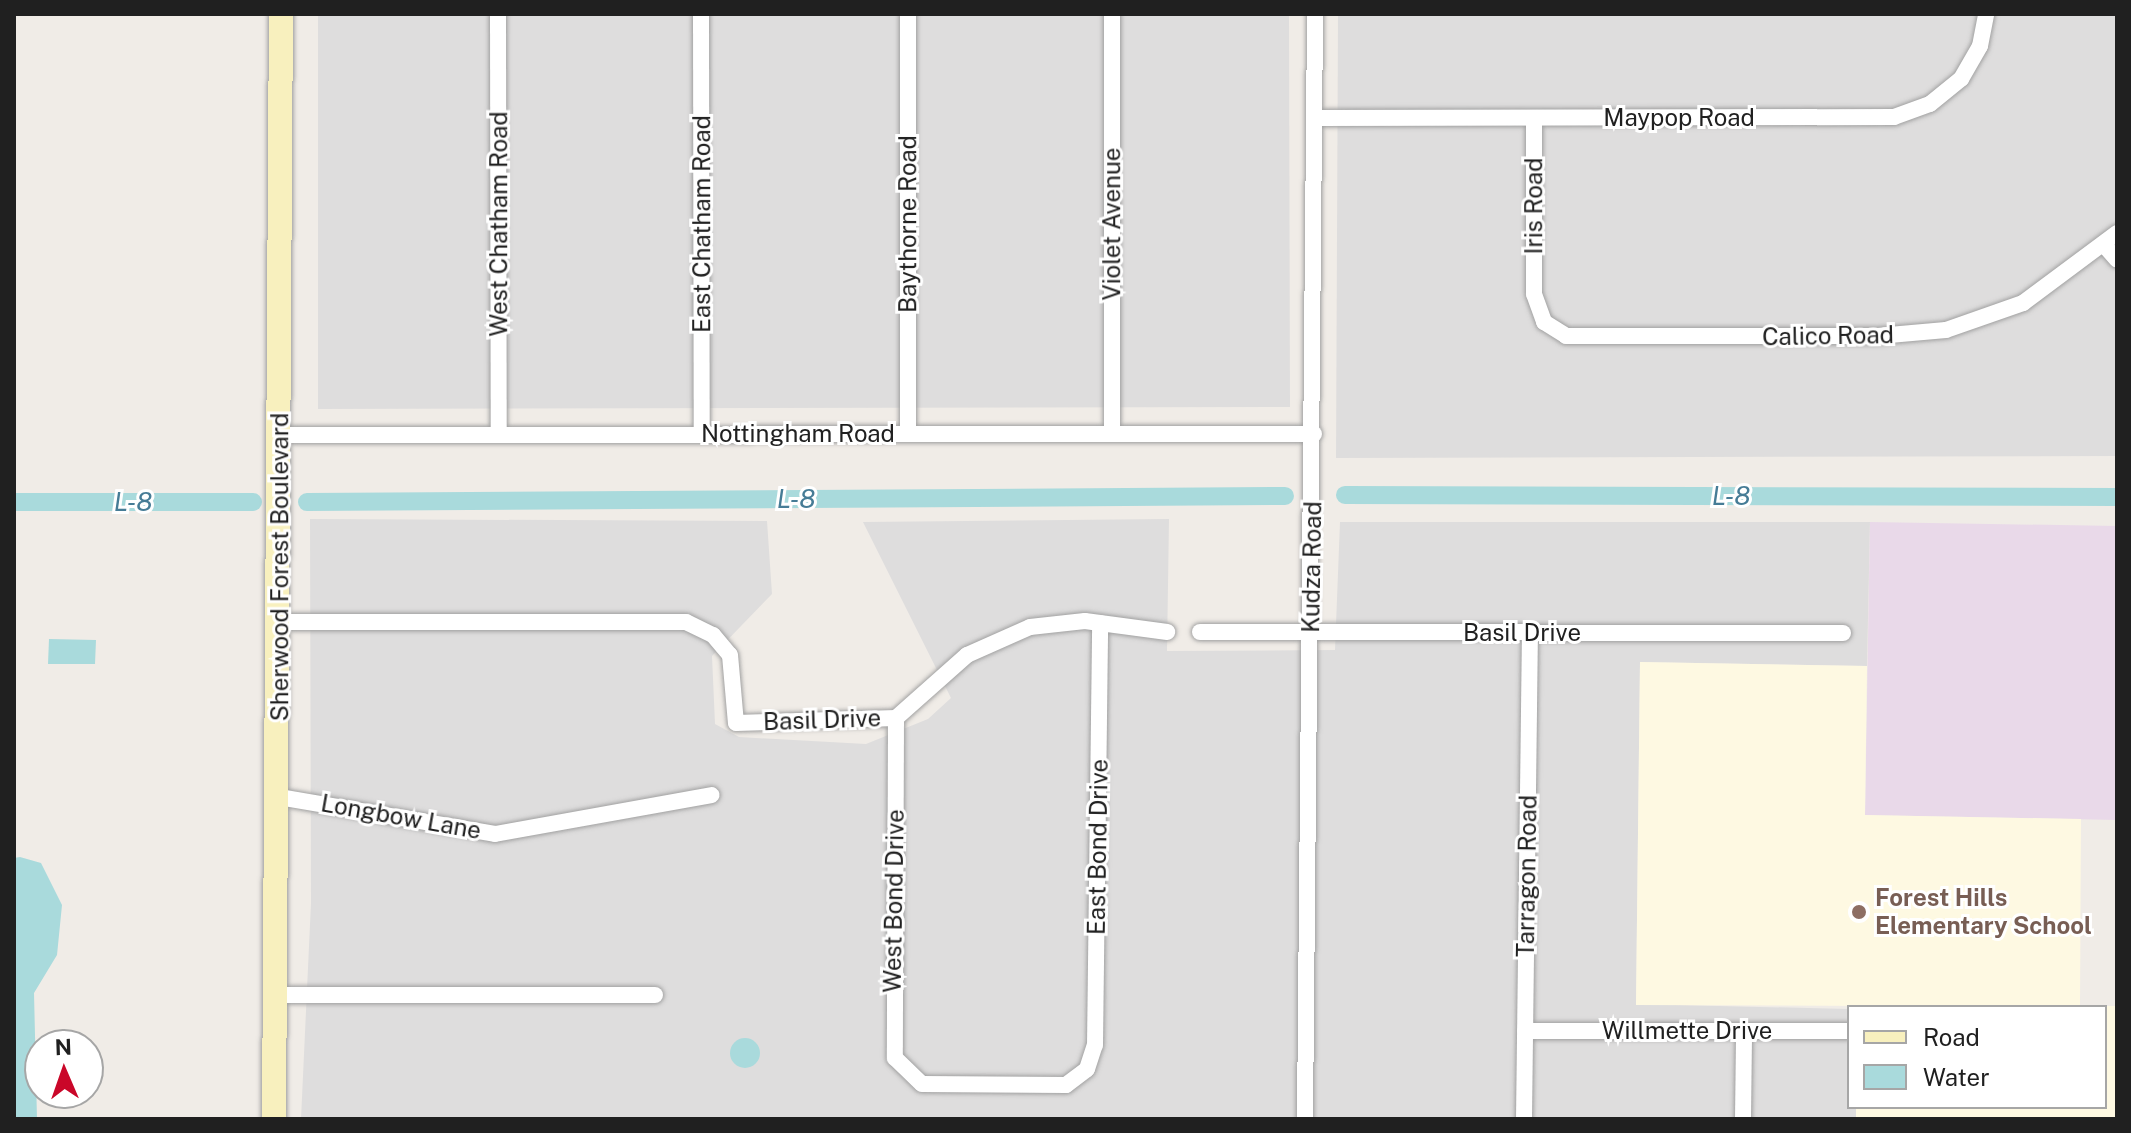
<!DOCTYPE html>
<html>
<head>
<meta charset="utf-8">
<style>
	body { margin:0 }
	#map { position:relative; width:2131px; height:1133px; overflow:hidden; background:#f0ece7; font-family:"Public Sans",sans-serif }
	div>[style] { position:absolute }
	.residential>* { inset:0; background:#dedddd }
	.industrial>* { inset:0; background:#e9d9e9 }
	.education>* { inset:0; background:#fef9e2 }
	.water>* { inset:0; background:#a9dadc }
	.round { border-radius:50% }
	.canal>* { height:18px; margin:-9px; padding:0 9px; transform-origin:9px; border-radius:9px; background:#a9dadc }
	.roads { filter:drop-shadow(0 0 2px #a1a1a1) drop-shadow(0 0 2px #a1a1a1) }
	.street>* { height:16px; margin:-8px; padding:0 8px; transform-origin:8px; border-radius:8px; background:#fff }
	.secondary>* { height:24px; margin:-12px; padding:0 12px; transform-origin:12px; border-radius:12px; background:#f8f0be }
	.dots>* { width:22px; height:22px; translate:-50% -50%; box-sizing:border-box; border:4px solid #fff; border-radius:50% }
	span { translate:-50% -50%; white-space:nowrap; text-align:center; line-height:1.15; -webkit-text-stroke:6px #fff; paint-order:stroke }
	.street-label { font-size:24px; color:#202020 }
	.education-label { font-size:24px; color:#785e54; font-weight:700 }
	.left { translate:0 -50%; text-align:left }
	.water-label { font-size:26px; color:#467c96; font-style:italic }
	.frame { position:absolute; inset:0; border:16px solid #202020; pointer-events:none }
	.legend { position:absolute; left:1847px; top:1005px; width:260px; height:104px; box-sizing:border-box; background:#fff; border:2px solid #a6a6a6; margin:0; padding:10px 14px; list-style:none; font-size:24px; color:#202020 }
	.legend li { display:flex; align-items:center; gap:16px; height:40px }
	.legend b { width:40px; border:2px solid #a6a6a6 }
	.north { position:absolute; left:24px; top:1029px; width:80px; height:80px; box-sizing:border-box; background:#fff; border:2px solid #a6a6a6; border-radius:50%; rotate:358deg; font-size:22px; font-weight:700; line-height:32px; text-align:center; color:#202020 }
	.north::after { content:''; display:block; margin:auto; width:28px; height:36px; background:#ca0729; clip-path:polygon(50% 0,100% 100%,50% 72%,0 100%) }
</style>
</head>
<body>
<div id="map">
	<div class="residential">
		<div style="clip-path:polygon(318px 14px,1289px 14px,1290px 407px,318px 409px)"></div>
		<div style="clip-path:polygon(1338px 14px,2117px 14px,2117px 456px,1336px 458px)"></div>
		<div style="clip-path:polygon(310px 519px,767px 521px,772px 594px,712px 656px,715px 724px,739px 737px,866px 744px,928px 719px,951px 698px,863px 522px,1169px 519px,1167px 651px,1335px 650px,1340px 522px,1870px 522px,1867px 666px,1640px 662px,1636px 1004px,1849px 1009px,1849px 1107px,1856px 1107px,1856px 1119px,301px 1119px,311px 903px)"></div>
	</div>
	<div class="industrial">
		<div style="clip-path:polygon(1870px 522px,2117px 526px,2117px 820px,1865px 815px)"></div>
	</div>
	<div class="education">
		<div style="clip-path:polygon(1640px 662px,1867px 666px,1865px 815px,2081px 819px,2080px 1006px,2117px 1006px,2117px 1119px,1856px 1119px,1856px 1107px,2105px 1107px,2105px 1007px,1636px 1005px)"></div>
	</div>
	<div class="water">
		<div style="clip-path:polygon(49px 639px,96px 640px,95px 664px,48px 664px)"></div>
		<div style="clip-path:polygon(20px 857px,41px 863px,62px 905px,57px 955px,34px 993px,37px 1119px,14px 1119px,14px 858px)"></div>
		<div class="round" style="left:730px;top:1038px;width:30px;height:30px"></div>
	</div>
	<div class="canal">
		<div style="left:1345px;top:495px;width:772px;rotate:0.15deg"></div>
		<div style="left:14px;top:502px;width:239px"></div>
		<div style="left:307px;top:502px;width:978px;rotate:-0.35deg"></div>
	</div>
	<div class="roads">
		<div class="street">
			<div style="left:498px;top:14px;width:421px;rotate:89.9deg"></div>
			<div style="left:701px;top:14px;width:420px;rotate:89.9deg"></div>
			<div style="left:908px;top:14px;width:420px;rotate:90deg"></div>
			<div style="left:1112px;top:14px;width:420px;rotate:90deg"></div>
			<div style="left:1315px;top:118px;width:579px;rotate:-0.1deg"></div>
			<div style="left:1894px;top:117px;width:38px;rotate:-20deg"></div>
			<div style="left:1930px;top:104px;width:40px;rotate:-39deg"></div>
			<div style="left:1961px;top:79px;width:38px;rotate:-60deg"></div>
			<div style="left:1980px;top:46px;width:33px;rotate:-79deg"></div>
			<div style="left:1534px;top:118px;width:176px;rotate:90deg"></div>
			<div style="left:1534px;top:294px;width:30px;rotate:70deg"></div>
			<div style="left:1544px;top:322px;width:26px;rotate:32deg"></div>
			<div style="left:1566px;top:336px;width:312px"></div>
			<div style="left:1878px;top:336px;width:68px;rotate:-5deg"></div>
			<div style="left:1946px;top:330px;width:82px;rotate:-19.3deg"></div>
			<div style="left:2023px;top:303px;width:117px;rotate:-36.7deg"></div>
			<div style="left:2105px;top:246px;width:18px;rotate:49deg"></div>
			<div style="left:281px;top:435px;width:1033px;rotate:-0.06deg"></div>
			<div style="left:280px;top:622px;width:406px"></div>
			<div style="left:686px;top:622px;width:30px;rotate:26deg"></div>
			<div style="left:713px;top:635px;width:26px;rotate:50deg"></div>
			<div style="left:730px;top:655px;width:68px;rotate:85deg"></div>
			<div style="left:736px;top:723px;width:160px;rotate:-1.8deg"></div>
			<div style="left:896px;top:718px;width:95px;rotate:-41.6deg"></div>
			<div style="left:967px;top:655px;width:69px;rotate:-24deg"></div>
			<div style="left:1030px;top:627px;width:55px;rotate:-6.2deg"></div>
			<div style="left:1085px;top:621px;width:83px;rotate:7.6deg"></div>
			<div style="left:1200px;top:632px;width:643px;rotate:0.09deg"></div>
			<div style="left:896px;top:718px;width:340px;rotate:90.2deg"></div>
			<div style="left:895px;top:1058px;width:37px;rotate:44deg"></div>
			<div style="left:922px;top:1084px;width:144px;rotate:0.4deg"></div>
			<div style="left:1066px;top:1085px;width:26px;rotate:-37deg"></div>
			<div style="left:1087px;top:1069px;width:25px;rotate:-72deg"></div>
			<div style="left:1095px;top:1045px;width:422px;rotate:-89.3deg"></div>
			<div style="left:279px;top:797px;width:219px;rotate:9.7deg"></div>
			<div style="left:495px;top:834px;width:220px;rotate:-10.2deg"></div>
			<div style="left:276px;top:995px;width:379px"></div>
			<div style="left:1525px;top:1031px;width:324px"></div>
			<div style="left:1305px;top:1119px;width:1105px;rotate:-89.48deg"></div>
			<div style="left:1524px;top:1119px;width:485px;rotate:-89.3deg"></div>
			<div style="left:1743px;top:1119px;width:88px;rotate:-89.3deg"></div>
		</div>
		<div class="secondary">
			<div style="left:274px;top:1119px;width:1105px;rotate:-89.64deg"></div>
		</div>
	</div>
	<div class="dots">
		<div style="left:1859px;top:912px;background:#8d6e63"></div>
	</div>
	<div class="street-label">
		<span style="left:1679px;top:118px">Maypop Road</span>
		<span style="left:1534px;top:206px;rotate:-90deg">Iris Road</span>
		<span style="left:499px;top:224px;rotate:-90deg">West Chatham Road</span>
		<span style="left:702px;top:224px;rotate:-90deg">East Chatham Road</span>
		<span style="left:908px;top:224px;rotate:-90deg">Baythorne Road</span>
		<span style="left:1112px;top:224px;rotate:-90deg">Violet Avenue</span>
		<span style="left:1828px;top:336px;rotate:-1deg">Calico Road</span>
		<span style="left:798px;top:434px">Nottingham Road</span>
		<span style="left:280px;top:567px;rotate:-90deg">Sherwood Forest Boulevard</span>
		<span style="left:1312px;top:567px;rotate:-89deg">Kudza Road</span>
		<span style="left:1522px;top:633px">Basil Drive</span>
		<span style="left:822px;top:720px;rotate:-2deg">Basil Drive</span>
		<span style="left:401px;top:817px;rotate:10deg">Longbow Lane</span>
		<span style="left:1098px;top:847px;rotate:-89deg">East Bond Drive</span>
		<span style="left:1527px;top:876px;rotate:-89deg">Tarragon Road</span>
		<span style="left:894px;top:901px;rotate:-89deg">West Bond Drive</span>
		<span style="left:1687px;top:1031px">Willmette Drive</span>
	</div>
	<div class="education-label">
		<span class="left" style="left:1875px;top:912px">Forest Hills<br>Elementary School</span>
	</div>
	<div class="water-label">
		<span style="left:1731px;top:496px">L-8</span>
		<span style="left:796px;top:499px">L-8</span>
		<span style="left:133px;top:502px">L-8</span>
	</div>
	<div class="frame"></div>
	<ul class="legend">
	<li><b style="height:10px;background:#f8f0be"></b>Road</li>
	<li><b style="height:22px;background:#a9dadc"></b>Water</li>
	</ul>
	<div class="north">N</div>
</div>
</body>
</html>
